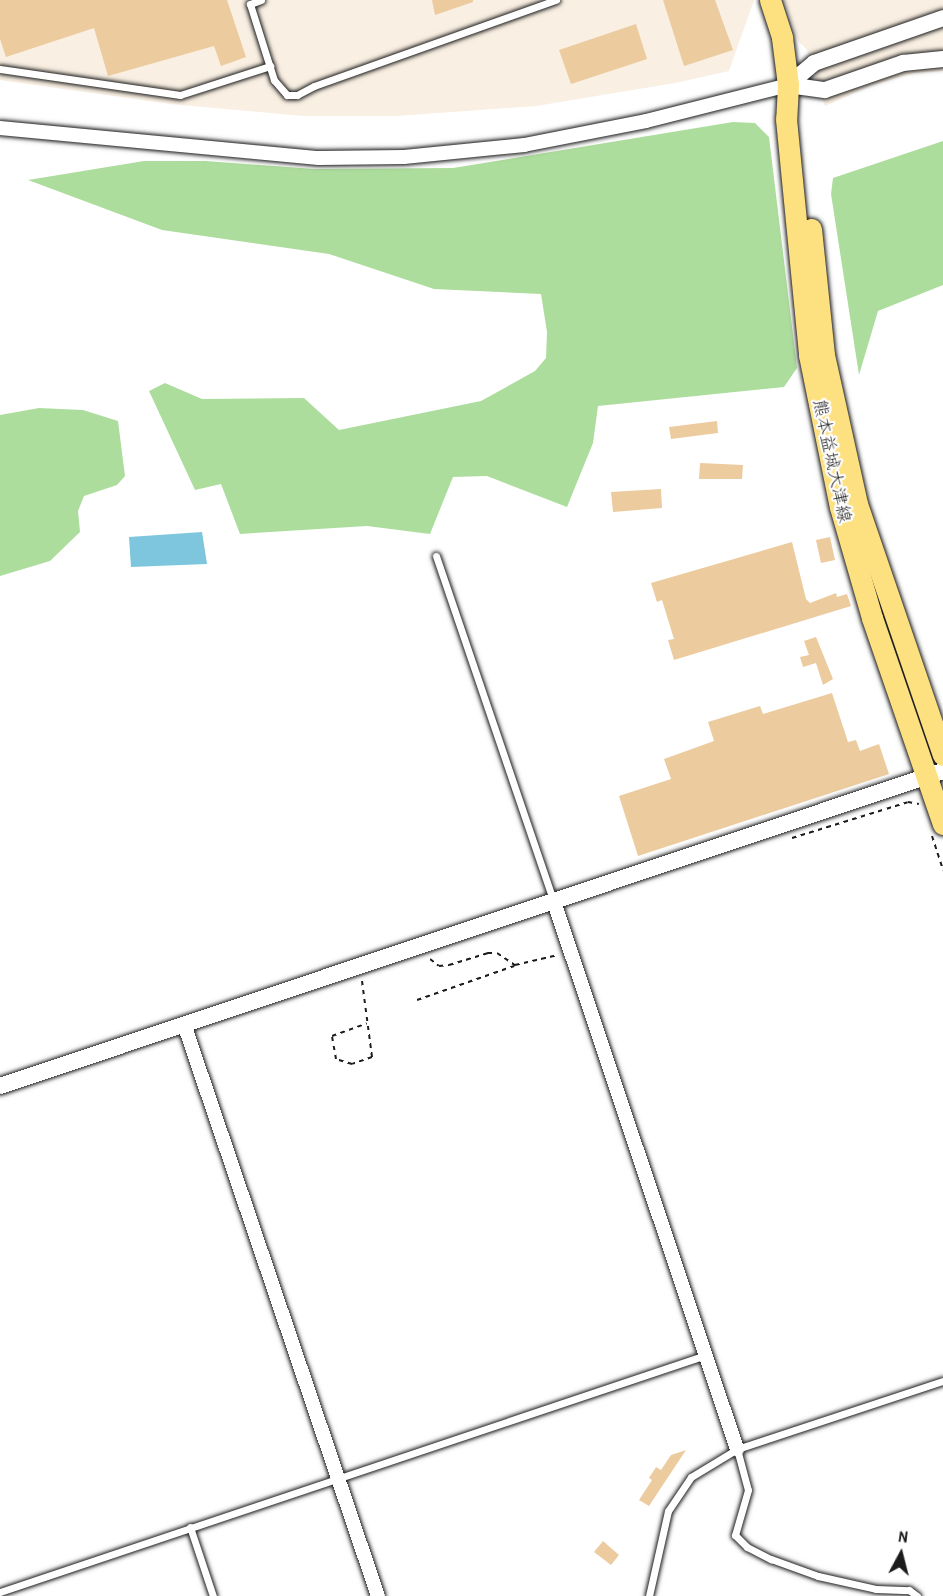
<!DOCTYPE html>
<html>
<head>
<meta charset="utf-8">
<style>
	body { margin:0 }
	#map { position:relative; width:943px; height:1596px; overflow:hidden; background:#fff; font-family:"Patrick Hand","Klee One",sans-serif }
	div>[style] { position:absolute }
	.built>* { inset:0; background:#f9efe2 }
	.green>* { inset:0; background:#addd9d }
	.water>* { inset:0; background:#7dc6de }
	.building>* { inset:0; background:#eccb9e }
	.path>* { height:2px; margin-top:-1px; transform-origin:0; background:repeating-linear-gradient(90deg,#1c1c1c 0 4.5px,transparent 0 9px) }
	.roads { filter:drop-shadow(0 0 2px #1c1c1c) drop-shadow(0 0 2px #1c1c1c) }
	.service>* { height:7px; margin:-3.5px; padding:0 3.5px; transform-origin:3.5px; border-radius:3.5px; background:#fff }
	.minor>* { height:14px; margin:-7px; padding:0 7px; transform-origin:7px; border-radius:7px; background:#fff }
	.tertiary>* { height:16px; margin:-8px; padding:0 8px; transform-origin:8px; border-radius:8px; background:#fff }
	.primary>* { height:21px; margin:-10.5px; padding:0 10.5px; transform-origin:10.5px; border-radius:10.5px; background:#fde080 }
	span { translate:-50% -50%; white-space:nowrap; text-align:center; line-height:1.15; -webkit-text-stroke:4.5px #fff; paint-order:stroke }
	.street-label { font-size:18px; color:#1c1c1c }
	.north { position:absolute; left:871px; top:1524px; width:60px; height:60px; -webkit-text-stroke:4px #fff; paint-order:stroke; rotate:7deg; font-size:16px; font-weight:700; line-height:24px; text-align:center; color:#1c1c1c }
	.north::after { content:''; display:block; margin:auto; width:21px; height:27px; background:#1c1c1c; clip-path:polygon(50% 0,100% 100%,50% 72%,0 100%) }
</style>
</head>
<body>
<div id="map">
	<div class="built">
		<div style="clip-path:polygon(0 0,754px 0,729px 71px,675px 83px,536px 106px,397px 116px,303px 116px,171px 104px,0 80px)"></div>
		<div style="clip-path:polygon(784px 0,943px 0,943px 71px,914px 73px,873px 85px,825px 106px,807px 50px,799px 42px)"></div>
	</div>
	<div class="green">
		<div style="clip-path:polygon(733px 122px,755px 123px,769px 137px,797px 368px,784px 387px,598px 406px,593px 443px,567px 507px,487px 476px,453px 477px,430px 534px,367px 526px,240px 534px,221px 484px,195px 490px,149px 391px,165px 383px,202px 399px,304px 398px,339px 430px,481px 401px,535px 371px,546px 358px,547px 332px,541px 294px,434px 289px,329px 254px,162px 230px,28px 180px,144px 161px,205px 161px,314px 169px,453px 168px)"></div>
		<div style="clip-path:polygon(943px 141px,943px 285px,878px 311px,859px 375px,831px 194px,833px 178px)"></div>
		<div style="clip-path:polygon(39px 408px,83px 410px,118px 421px,125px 476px,117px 485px,84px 496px,78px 511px,80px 532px,50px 561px,0 576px,0 415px)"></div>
	</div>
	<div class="water">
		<div style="clip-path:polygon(202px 532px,207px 564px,131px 567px,129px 537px)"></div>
	</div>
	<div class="building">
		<div style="clip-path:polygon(0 0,227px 0,246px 57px,221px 66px,214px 46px,108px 76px,94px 28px,6px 57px,0 39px)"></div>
		<div style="clip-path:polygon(432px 0,473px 0,473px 2px,435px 15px)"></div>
		<div style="clip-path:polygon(663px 0,715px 0,733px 50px,684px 66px)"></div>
		<div style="clip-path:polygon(636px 24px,647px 59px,571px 84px,559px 50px)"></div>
		<div style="clip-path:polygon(717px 421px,718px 433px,671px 439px,669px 427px)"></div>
		<div style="clip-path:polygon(700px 463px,743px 465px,742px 479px,699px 479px)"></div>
		<div style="clip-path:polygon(661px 489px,662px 508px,613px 512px,611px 492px)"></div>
		<div style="clip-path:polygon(830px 537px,835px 560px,821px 563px,816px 540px)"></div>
		<div style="clip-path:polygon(792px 542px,806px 599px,810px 603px,836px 593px,837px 597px,847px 594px,851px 606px,674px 660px,668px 640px,674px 639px,662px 600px,657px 602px,651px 583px)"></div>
		<div style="clip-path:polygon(816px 637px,833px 679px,823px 685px,816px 663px,803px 667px,800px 657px,809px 655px,804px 641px)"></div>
		<div style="clip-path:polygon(832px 693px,848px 742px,856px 740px,860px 751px,879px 744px,889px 774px,638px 856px,619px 796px,671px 779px,664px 759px,714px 741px,708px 722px,760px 706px,763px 714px)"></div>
		<div style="clip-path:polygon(686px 1450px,649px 1506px,639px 1500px,652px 1480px,649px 1478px,656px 1467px,661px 1470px,671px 1455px)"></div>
		<div style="clip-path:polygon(603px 1541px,619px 1555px,611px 1565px,594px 1552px)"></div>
	</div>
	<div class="path">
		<div style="left:932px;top:836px;width:36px;rotate:72deg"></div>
		<div style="left:792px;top:838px;width:121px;rotate:-17.2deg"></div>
		<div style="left:908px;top:802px;width:11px;rotate:10deg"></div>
		<div style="left:430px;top:959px;width:11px;rotate:38deg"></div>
		<div style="left:439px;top:966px;width:10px;rotate:-6deg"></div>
		<div style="left:449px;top:965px;width:41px;rotate:-17.1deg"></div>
		<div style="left:488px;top:953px;width:9px"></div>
		<div style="left:497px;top:953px;width:22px;rotate:34deg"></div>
		<div style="left:515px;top:965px;width:44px;rotate:-13.1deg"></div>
		<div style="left:362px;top:981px;width:77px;rotate:82.5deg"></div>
		<div style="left:372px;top:1057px;width:21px;rotate:161deg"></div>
		<div style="left:352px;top:1064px;width:17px;rotate:-163deg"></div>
		<div style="left:336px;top:1059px;width:23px;rotate:-100deg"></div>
		<div style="left:332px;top:1036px;width:37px;rotate:-20deg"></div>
		<div style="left:417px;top:1000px;width:103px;rotate:-19.3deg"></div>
	</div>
	<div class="roads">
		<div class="service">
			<div style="left:261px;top:0;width:12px;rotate:160deg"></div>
			<div style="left:250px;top:4px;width:80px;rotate:72.5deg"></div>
			<div style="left:274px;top:80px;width:20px;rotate:49deg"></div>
			<div style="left:287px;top:95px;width:10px"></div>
			<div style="left:297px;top:95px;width:19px;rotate:-28deg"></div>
			<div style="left:314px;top:86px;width:257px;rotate:-19.6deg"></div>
			<div style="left:0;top:69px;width:182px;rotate:8.2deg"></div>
			<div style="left:180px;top:95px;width:95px;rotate:-17.9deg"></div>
			<div style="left:436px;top:556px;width:366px;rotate:71.2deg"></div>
			<div style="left:737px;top:1449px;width:42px;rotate:75deg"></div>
			<div style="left:748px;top:1490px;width:47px;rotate:106.1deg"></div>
			<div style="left:735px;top:1535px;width:17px;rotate:45deg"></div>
			<div style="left:747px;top:1547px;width:27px;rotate:27deg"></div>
			<div style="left:771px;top:1559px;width:50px;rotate:19.9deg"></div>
			<div style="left:818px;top:1576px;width:59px;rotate:12.6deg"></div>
			<div style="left:876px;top:1589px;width:33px;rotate:2deg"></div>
			<div style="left:909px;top:1590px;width:10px;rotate:37deg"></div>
			<div style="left:190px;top:1527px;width:73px;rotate:71.6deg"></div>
			<div style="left:0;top:1592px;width:745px;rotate:-18.56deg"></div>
			<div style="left:649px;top:1596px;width:87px;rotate:-77.4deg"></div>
			<div style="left:668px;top:1511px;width:41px;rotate:-55.9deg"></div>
			<div style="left:691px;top:1477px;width:54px;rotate:-31.3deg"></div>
			<div style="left:737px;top:1449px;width:217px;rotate:-18.3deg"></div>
		</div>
		<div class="minor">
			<div style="left:0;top:128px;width:320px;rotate:5.4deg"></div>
			<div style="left:319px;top:158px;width:85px;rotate:-0.7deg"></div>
			<div style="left:404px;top:157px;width:121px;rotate:-5.7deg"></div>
			<div style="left:524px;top:145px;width:124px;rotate:-11.1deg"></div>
			<div style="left:646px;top:121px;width:146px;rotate:-14.2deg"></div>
			<div style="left:554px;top:902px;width:577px;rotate:71.5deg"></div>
			<div style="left:184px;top:1024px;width:604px;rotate:71.27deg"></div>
		</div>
		<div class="tertiary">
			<div style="left:788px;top:85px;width:34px;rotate:-40deg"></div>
			<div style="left:814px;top:63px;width:137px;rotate:-19.2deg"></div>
			<div style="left:788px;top:85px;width:37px;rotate:8deg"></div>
			<div style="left:825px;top:90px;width:83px;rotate:-19.1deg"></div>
			<div style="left:903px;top:63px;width:40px;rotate:-5.7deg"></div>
			<div style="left:0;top:1086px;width:994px;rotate:-18.47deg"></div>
		</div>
		<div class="primary">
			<div style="left:770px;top:0;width:40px;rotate:72deg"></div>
			<div style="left:782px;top:38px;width:47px;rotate:82.7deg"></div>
			<div style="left:788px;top:85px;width:34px;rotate:93deg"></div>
			<div style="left:786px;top:119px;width:237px;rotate:84.4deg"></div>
			<div style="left:809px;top:355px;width:155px;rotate:78.5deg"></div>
			<div style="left:840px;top:507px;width:116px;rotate:73.9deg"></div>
			<div style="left:872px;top:618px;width:218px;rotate:71deg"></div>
			<div style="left:811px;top:229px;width:127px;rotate:84.1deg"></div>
			<div style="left:824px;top:355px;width:153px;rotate:77.5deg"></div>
			<div style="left:857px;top:504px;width:265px;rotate:71.1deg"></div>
		</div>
	</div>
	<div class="street-label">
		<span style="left:832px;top:461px;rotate:78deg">熊本益城大津線</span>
	</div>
	<div class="north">N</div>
</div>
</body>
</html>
